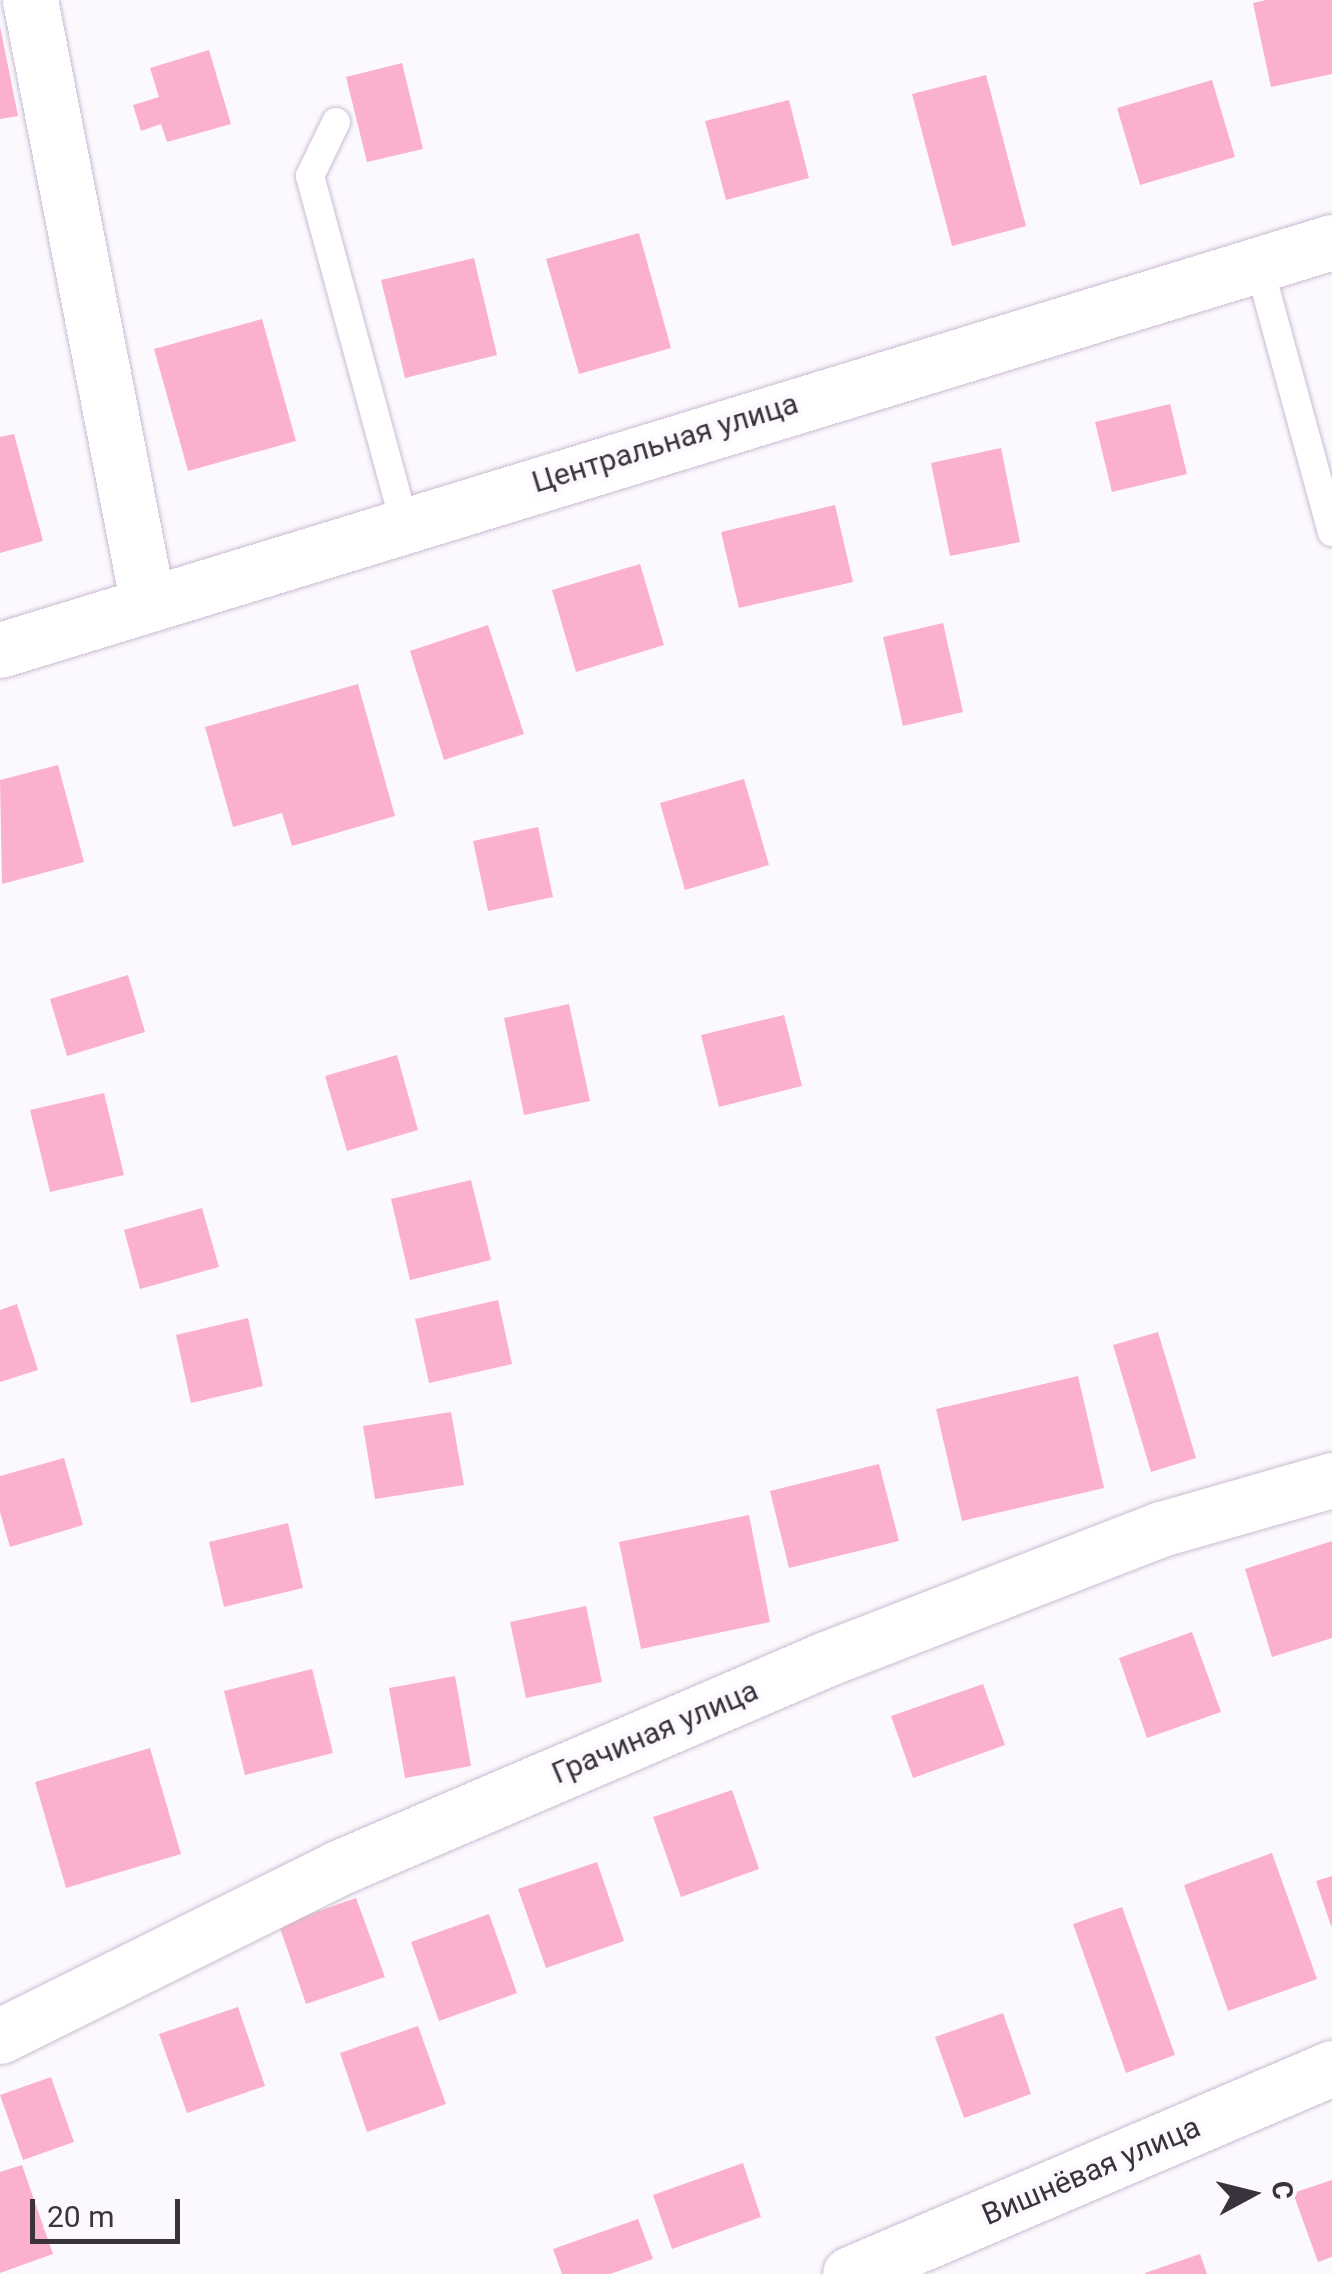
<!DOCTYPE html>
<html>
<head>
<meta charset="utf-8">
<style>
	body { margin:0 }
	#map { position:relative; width:1332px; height:2274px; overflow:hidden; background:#fcf9fe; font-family:Roboto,sans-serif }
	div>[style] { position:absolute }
	.building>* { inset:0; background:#fbb1cd }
	.roads { filter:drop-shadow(0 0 2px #cbbbd3) drop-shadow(0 0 2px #cbbbd3) }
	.service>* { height:28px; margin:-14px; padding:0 14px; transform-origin:14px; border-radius:14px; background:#fff }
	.minor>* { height:55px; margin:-27.5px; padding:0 27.5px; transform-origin:27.5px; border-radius:27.5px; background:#fff }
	span { translate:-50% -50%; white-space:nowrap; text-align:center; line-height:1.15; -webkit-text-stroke:8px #fcf9fe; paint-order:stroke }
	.street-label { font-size:30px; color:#3a333d }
	.north { position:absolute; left:1202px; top:2144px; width:100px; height:100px; -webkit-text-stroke:8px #fcf9fe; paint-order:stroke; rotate:83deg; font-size:28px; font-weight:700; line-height:40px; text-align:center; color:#3a333d }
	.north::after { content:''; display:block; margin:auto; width:35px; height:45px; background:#3a333d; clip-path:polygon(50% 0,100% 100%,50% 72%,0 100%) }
	.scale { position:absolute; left:30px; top:2199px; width:150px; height:45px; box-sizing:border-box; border:5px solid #3a333d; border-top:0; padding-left:12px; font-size:30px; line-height:35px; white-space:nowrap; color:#3a333d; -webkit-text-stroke:8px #fcf9fe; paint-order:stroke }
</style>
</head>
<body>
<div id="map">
	<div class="building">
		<div style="clip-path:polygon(1266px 0,1332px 0,1332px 74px,1271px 87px,1253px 3px)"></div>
		<div style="clip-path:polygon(0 26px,18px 116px,0 119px)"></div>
		<div style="clip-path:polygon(209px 50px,231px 124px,167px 142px,161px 124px,141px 131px,133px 105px,159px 97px,150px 68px)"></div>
		<div style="clip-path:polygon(402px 63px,423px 149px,367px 162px,346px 77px)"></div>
		<div style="clip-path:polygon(986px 75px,1026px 226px,952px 246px,912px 94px)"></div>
		<div style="clip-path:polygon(1212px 80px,1235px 157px,1140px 185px,1117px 108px)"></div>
		<div style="clip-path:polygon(789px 100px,809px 178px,726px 200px,705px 121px)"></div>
		<div style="clip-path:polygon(639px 233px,671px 348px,579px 374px,546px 259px)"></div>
		<div style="clip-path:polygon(474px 258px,497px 355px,405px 378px,381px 280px)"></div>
		<div style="clip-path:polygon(262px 319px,296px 441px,188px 471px,154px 349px)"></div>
		<div style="clip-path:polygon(1170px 404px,1187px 474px,1112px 492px,1095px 422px)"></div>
		<div style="clip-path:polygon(14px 434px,43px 541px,0 553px,0 437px)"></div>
		<div style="clip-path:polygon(1001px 448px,1020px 542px,950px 556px,931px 463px)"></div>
		<div style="clip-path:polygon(835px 505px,853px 582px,739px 608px,721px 532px)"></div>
		<div style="clip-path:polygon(640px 564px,664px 645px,576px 672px,552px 590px)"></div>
		<div style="clip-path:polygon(943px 623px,963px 712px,903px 726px,883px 637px)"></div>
		<div style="clip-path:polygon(488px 625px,524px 734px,444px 760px,410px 651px)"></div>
		<div style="clip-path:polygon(358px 684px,395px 816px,292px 846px,282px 813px,233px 827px,205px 727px)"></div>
		<div style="clip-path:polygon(58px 765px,84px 862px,2px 884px,0 780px)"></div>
		<div style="clip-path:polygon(744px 779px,769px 865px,685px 890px,660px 803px)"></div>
		<div style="clip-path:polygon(538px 827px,553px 897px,488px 911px,473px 841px)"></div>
		<div style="clip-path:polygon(128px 975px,145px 1032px,67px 1056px,50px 999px)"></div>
		<div style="clip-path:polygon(569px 1004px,590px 1101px,524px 1115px,504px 1018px)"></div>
		<div style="clip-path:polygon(784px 1015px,802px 1086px,719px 1107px,701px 1035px)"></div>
		<div style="clip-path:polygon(397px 1055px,418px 1130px,347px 1151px,325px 1076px)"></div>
		<div style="clip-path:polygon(104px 1093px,124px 1175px,50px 1192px,30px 1110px)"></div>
		<div style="clip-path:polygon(471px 1180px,491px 1260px,410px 1280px,391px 1199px)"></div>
		<div style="clip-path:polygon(202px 1208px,219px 1267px,140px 1289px,124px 1230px)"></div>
		<div style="clip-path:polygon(498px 1300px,512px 1364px,429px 1383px,415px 1319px)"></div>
		<div style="clip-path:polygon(17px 1304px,38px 1370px,0 1382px,0 1310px)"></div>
		<div style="clip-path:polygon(248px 1318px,263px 1386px,191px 1403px,176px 1335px)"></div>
		<div style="clip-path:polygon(1158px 1332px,1196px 1458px,1151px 1472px,1113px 1345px)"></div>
		<div style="clip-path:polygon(1078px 1376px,1104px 1488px,962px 1521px,936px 1409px)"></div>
		<div style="clip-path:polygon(451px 1412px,464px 1485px,375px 1499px,363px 1426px)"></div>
		<div style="clip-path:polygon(64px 1458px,83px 1525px,10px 1547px,0 1512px,0 1476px)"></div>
		<div style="clip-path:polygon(879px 1464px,899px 1541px,789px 1568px,770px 1491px)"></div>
		<div style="clip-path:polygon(749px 1515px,770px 1622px,641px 1649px,619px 1542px)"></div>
		<div style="clip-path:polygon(288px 1523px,303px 1588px,224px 1607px,209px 1542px)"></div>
		<div style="clip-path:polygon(1332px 1541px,1332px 1638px,1272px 1657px,1245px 1569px)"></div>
		<div style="clip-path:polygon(586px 1606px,602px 1682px,526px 1698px,510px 1622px)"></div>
		<div style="clip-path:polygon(1192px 1632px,1221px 1712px,1147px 1738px,1119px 1658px)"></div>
		<div style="clip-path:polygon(312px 1669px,333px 1753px,245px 1775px,224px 1691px)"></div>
		<div style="clip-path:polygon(455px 1676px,471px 1766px,405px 1778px,389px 1688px)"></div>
		<div style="clip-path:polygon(983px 1684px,1005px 1745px,913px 1778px,891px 1716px)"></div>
		<div style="clip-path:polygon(150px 1748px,181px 1854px,66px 1888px,35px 1782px)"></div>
		<div style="clip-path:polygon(732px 1790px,759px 1869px,681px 1897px,653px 1817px)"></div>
		<div style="clip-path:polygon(1272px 1853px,1317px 1979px,1228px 2011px,1184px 1885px)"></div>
		<div style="clip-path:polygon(597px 1862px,624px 1941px,546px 1968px,518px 1889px)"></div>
		<div style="clip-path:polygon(1332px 1876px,1332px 1926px,1331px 1926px,1316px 1881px)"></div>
		<div style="clip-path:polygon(356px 1898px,385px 1977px,306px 2004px,279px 1925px)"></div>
		<div style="clip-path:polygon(1122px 1907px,1175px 2055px,1126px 2073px,1073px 1924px)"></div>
		<div style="clip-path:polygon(489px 1914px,517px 1993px,439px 2021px,411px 1942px)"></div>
		<div style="clip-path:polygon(238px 2007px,265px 2086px,187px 2113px,159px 2034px)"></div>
		<div style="clip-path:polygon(1003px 2013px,1031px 2094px,964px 2118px,935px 2037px)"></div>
		<div style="clip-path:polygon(418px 2026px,446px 2104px,367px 2132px,340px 2053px)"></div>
		<div style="clip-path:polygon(51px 2077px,74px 2142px,23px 2160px,0 2095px)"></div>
		<div style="clip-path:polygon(743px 2163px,761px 2217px,672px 2249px,653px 2195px)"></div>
		<div style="clip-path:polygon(22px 2165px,53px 2254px,0 2273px,0 2172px)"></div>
		<div style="clip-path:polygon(1332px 2180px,1332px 2257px,1318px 2262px,1293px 2193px)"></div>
		<div style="clip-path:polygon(638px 2219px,653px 2259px,610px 2274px,562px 2274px,553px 2249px)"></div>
		<div style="clip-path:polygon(1200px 2254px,1207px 2274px,1145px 2274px,1145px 2273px)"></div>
	</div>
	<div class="roads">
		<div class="service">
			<div style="left:336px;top:122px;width:60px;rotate:115.7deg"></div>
			<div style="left:310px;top:176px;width:359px;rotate:74.8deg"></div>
			<div style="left:1258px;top:262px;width:280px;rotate:74.7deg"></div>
		</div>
		<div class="minor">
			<div style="left:30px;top:0;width:616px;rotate:78.96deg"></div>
			<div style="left:0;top:650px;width:1393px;rotate:-17.03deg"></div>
			<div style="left:0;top:2036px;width:377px;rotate:-26.4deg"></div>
			<div style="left:338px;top:1868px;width:531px;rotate:-23.18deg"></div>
			<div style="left:826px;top:1659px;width:359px;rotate:-21.2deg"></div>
			<div style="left:1161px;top:1529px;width:178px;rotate:-16deg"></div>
			<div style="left:850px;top:2274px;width:524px;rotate:-23.14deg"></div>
		</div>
	</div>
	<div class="street-label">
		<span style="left:665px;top:443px;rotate:-17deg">Центральная улица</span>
		<span style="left:655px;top:1732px;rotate:-23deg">Грачиная улица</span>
		<span style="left:1091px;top:2171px;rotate:-23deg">Вишнёвая улица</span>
	</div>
	<div class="north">С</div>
	<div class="scale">20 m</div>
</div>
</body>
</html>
